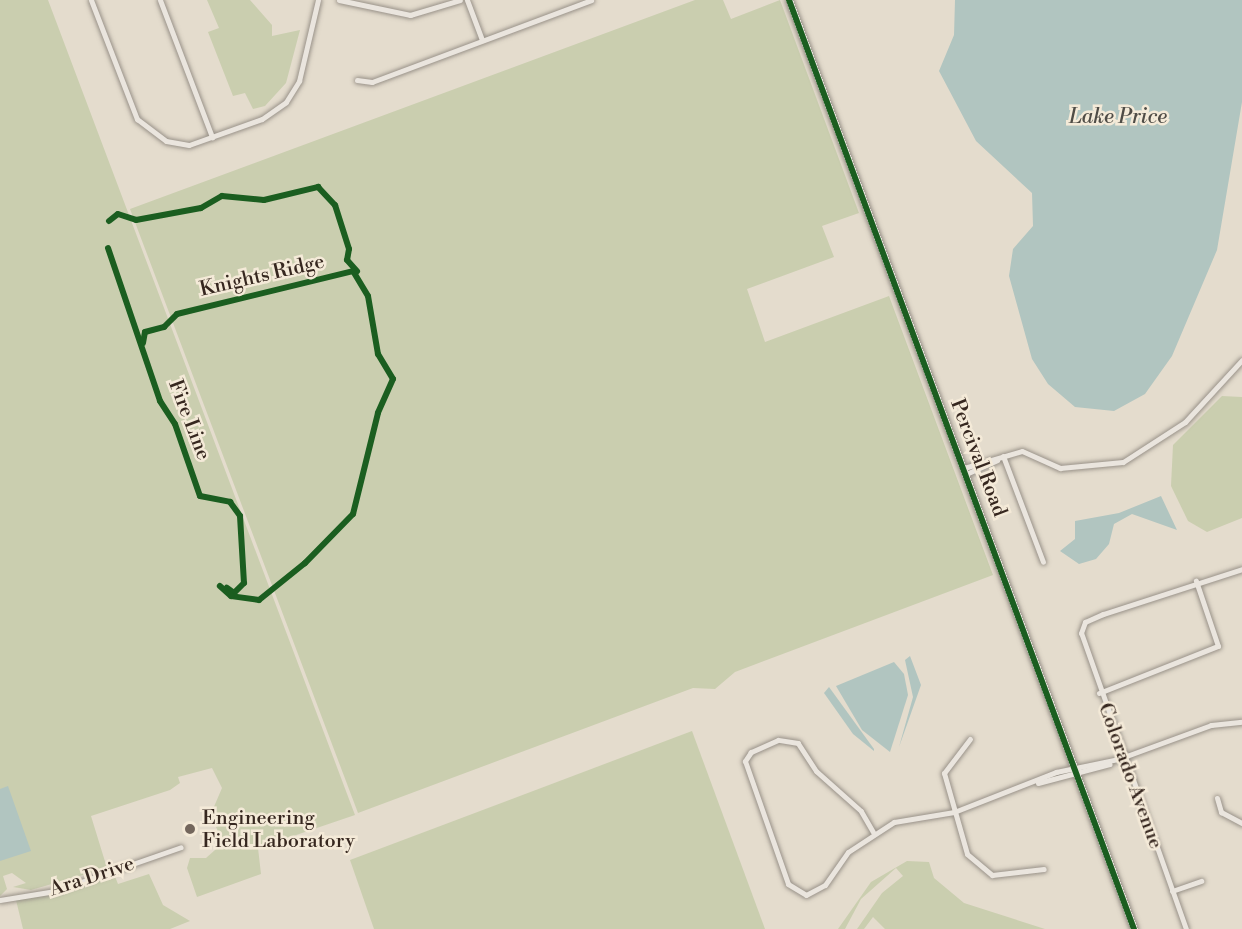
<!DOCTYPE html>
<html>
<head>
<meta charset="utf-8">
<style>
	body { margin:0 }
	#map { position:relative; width:1242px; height:929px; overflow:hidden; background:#e4dccd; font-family:"Libre Bodoni",serif }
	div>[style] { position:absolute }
	.green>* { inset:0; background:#caceaf }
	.water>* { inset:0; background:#b1c5c0 }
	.roads { filter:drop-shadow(0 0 2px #999289) drop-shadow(0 0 2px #999289) }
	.minor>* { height:5px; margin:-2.5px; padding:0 2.5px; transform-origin:2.5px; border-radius:2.5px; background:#eae5de }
	.tertiary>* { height:7px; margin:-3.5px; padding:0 3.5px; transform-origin:3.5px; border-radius:3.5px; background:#eae5de }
	.cycleway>* { height:6px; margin:-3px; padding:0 3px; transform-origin:3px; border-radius:3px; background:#1b5e20 }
	.dots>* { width:16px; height:16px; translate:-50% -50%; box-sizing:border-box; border:3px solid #f4ead8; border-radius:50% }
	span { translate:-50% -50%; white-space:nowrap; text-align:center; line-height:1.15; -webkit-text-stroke:5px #f4ead8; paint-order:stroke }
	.street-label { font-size:20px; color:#36271f }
	.poi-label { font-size:20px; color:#36271f }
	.left { translate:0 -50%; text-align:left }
	.water-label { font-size:21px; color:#4f4c46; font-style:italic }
</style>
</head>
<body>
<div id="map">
	<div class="green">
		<div style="clip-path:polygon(0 0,48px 0,355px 815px,258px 848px,261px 874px,197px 897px,187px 868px,190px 858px,206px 858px,224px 842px,210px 816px,222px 788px,212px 768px,178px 777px,180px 783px,170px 790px,91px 816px,107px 868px,31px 890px,13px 887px,26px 883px,12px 873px,3px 876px,7px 889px,0 896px)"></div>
		<div style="clip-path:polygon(207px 0,250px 0,272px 25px,272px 36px,300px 30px,286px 83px,265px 106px,253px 109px,245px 93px,233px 96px,208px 32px,219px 28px)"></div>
		<div style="clip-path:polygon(695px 0,723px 0,731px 19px,780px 0,859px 213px,822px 226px,834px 257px,747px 289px,765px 342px,889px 296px,993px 575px,735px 672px,715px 689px,693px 688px,358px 813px,130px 209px)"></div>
		<div style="clip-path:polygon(1222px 396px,1242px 397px,1242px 518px,1207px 532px,1188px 521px,1171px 486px,1173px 445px)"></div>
		<div style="clip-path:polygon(692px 731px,765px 929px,374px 929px,350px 860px)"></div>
		<div style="clip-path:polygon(907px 861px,929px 862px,934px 878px,964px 903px,1045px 929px,885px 929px,873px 917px,864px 929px,857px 929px,882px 893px,903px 876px,896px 868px,861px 899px,845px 929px,838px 929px,871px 882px)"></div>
		<div style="clip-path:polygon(114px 874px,118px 884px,149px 874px,163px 905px,190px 921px,170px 929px,23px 929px,16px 900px,70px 890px)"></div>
	</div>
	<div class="water">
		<div style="clip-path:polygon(955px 0,1242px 0,1242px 102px,1217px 250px,1172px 356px,1145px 394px,1114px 411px,1075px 407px,1048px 384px,1032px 359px,1009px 276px,1013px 249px,1033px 226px,1032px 193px,976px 141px,939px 71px,954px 35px)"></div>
		<div style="clip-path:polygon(1161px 496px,1177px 530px,1132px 514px,1114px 524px,1109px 544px,1096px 559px,1079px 564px,1060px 551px,1075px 539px,1075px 521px,1119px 513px)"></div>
		<div style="clip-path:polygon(910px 656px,921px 685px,899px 747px,913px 697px,905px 660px)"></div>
		<div style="clip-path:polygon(894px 662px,904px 674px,908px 695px,890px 752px,862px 730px,836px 686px)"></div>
		<div style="clip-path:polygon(829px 687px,874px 749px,874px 751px,853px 734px,824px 693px)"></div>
		<div style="clip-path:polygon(8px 786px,31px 851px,0 861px,0 789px)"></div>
	</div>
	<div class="roads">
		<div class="minor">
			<div style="left:91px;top:0;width:128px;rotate:68.9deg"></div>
			<div style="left:137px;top:119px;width:36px;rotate:37deg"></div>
			<div style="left:166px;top:141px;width:23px;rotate:10deg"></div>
			<div style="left:189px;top:145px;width:77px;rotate:-19.6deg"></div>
			<div style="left:262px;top:119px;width:29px;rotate:-35deg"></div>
			<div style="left:286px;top:102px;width:25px;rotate:-58deg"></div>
			<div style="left:299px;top:81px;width:83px;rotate:-76.8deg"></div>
			<div style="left:160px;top:0;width:147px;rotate:69.2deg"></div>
			<div style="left:339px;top:0;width:73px;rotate:11.9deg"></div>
			<div style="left:410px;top:15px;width:52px;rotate:-16.7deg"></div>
			<div style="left:467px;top:0;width:43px;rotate:69.4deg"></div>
			<div style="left:357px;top:80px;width:15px;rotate:8deg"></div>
			<div style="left:372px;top:82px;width:234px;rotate:-20.5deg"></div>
			<div style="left:1003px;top:456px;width:113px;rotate:69.3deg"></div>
			<div style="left:964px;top:468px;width:60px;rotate:-16.3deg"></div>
			<div style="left:1022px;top:451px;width:42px;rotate:24.1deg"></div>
			<div style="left:1060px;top:468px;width:63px;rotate:-5.4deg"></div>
			<div style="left:1123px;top:462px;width:74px;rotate:-32.8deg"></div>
			<div style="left:1185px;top:422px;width:84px;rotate:-47.4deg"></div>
			<div style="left:966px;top:474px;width:34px;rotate:-24deg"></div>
			<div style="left:1099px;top:693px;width:128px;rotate:-21.6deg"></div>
			<div style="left:1218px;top:646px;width:69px;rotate:-108.7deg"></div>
			<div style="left:970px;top:739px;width:43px;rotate:127.4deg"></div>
			<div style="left:944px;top:773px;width:84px;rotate:74.1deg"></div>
			<div style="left:967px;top:854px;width:33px;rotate:40deg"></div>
			<div style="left:992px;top:875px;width:52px;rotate:-6.6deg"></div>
			<div style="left:1121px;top:758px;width:96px;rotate:-20.1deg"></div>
			<div style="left:1211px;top:725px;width:31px;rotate:-6deg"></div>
			<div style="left:1038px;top:783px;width:74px;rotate:-14.8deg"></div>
			<div style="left:1217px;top:798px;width:15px;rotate:74deg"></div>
			<div style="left:1221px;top:812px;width:24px;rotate:28deg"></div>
			<div style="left:873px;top:832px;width:24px;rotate:-120deg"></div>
			<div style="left:861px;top:811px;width:60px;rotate:-138.4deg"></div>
			<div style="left:816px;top:771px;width:33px;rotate:-123deg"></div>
			<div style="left:798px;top:743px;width:20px;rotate:-171deg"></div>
			<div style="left:778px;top:740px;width:30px;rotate:156deg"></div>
			<div style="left:751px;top:752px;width:11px;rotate:124deg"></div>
			<div style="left:745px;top:761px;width:130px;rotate:70.7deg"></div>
			<div style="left:788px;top:884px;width:21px;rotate:31deg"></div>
			<div style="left:806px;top:895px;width:21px;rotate:-28deg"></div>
			<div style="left:825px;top:885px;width:40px;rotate:-55.1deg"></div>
			<div style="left:848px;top:852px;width:55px;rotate:-33.1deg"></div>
			<div style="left:894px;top:822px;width:61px;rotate:-9.5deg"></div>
			<div style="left:954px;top:812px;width:110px;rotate:-21.4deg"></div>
			<div style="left:1056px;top:772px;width:68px;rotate:-11.8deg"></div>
			<div style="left:1172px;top:891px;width:31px;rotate:-19deg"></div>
			<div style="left:0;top:900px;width:56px;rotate:-9.3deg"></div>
			<div style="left:55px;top:891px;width:133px;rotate:-19.2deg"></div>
			<div style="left:1186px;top:929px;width:314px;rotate:-109.5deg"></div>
			<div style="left:1081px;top:633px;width:12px;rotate:-70deg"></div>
			<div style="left:1085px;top:622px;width:20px;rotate:-24deg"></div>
			<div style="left:1103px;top:614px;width:146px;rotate:-17.9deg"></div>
		</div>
		<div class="tertiary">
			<div style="left:789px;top:0;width:991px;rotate:69.63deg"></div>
		</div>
	</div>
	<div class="cycleway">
		<div style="left:789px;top:0;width:991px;rotate:69.63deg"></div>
		<div style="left:109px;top:221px;width:11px;rotate:-38deg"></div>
		<div style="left:118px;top:214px;width:19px;rotate:18deg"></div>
		<div style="left:136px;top:220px;width:66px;rotate:-10.5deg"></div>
		<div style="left:201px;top:208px;width:24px;rotate:-30deg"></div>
		<div style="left:222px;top:196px;width:42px;rotate:5.4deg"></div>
		<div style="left:264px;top:200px;width:56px;rotate:-13.5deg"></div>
		<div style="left:318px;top:187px;width:25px;rotate:47deg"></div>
		<div style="left:335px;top:205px;width:46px;rotate:72.3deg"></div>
		<div style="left:349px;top:249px;width:11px;rotate:100deg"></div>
		<div style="left:347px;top:260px;width:15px;rotate:48deg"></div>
		<div style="left:108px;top:248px;width:162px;rotate:71.2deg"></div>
		<div style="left:160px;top:401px;width:27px;rotate:57deg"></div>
		<div style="left:175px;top:424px;width:76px;rotate:70.9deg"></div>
		<div style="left:200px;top:496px;width:31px;rotate:11deg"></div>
		<div style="left:230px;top:502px;width:17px;rotate:54deg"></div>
		<div style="left:240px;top:516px;width:67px;rotate:86.6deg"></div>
		<div style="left:244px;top:583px;width:14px;rotate:135deg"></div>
		<div style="left:234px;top:593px;width:9px;rotate:-144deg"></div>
		<div style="left:143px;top:343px;width:11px;rotate:-80deg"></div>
		<div style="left:145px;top:332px;width:20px;rotate:-15deg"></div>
		<div style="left:164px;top:327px;width:18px;rotate:-45deg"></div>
		<div style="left:177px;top:314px;width:181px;rotate:-13.7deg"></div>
		<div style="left:353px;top:271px;width:29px;rotate:59deg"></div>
		<div style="left:368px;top:296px;width:59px;rotate:80.2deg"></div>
		<div style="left:378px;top:354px;width:29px;rotate:59deg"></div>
		<div style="left:393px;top:379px;width:37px;rotate:114deg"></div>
		<div style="left:378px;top:413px;width:104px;rotate:103.9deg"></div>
		<div style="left:353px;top:514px;width:69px;rotate:134.4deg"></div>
		<div style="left:305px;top:563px;width:59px;rotate:141.2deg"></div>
		<div style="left:259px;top:600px;width:28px;rotate:-172deg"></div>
		<div style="left:231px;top:596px;width:15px;rotate:-138deg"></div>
	</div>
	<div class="dots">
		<div style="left:190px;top:829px;background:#73665c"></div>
	</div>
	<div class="street-label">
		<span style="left:262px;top:276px;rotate:-13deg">Knights Ridge</span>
		<span style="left:189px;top:420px;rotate:69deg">Fire Line</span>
		<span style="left:978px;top:458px;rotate:69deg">Percival Road</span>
		<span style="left:1130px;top:776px;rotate:70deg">Colorado Avenue</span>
		<span style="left:92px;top:877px;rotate:-18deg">Ara Drive</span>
	</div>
	<div class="poi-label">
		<span class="left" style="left:202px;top:830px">Engineering<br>Field Laboratory</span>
	</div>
	<div class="water-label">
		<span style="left:1118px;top:117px">Lake Price</span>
	</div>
</div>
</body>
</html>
